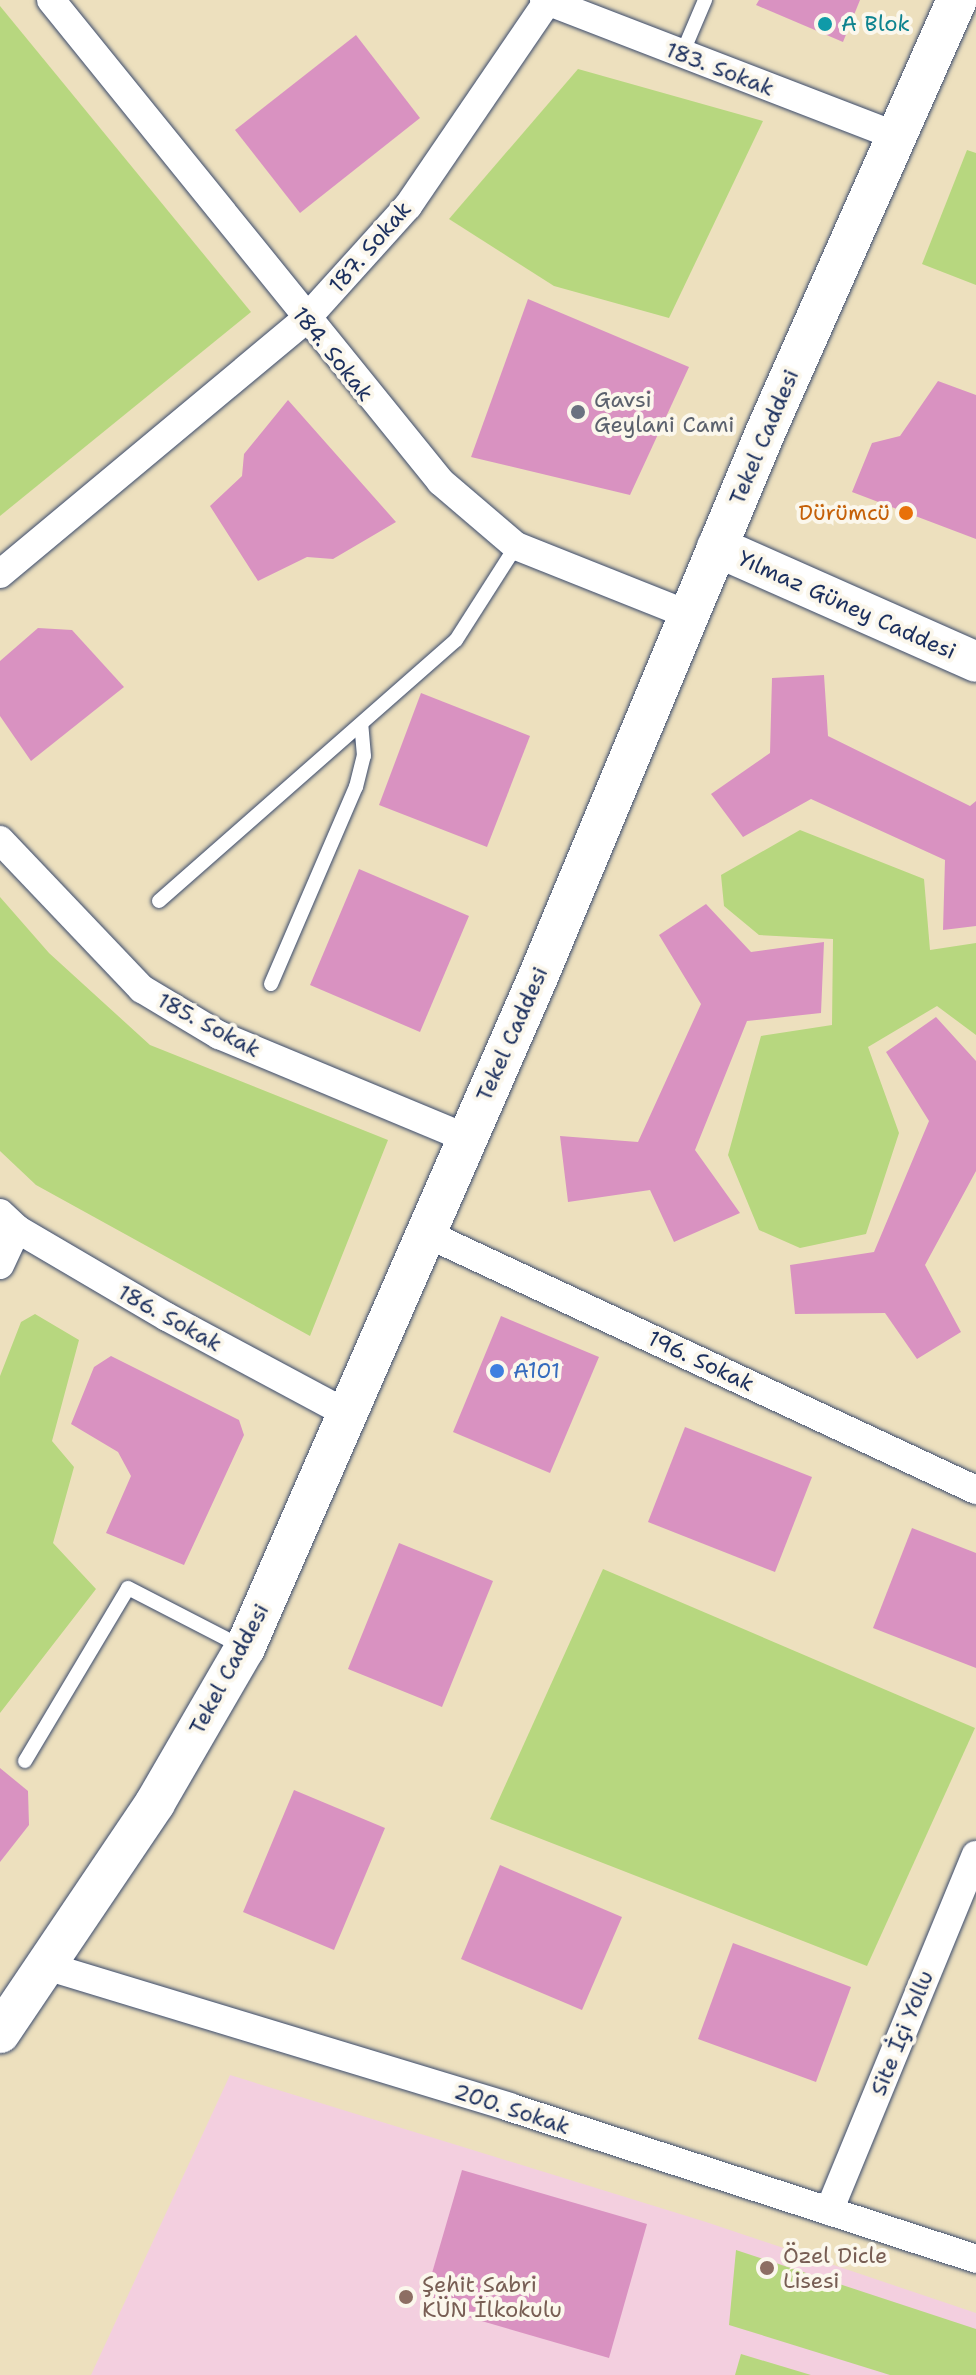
<!DOCTYPE html>
<html>
<head>
<meta charset="utf-8">
<style>
	body { margin:0 }
	#map { position:relative; width:976px; height:2375px; overflow:hidden; background:#ede0be; font-family:"Shantell Sans",sans-serif }
	div>[style] { position:absolute }
	.built>* { inset:0; background:#f3cfdf }
	.green>* { inset:0; background:#b7d77f }
	.building>* { inset:0; background:#d992c1 }
	.roads { filter:drop-shadow(0 0 2px #3a4a6c) drop-shadow(0 0 2px #3a4a6c) }
	.lane>* { height:14px; margin:-7px; padding:0 7px; transform-origin:7px; border-radius:7px; background:#fff }
	.street>* { height:28px; margin:-14px; padding:0 14px; transform-origin:14px; border-radius:14px; background:#fff }
	.secondary>* { height:40px; margin:-20px; padding:0 20px; transform-origin:20px; border-radius:20px; background:#fff }
	.dots>* { width:22px; height:22px; translate:-50% -50%; box-sizing:border-box; border:4px solid #fbf7ec; border-radius:50% }
	span { translate:-50% -50%; white-space:nowrap; text-align:center; line-height:1.15; -webkit-text-stroke:8px #fbf7ec; paint-order:stroke }
	.culture-label { font-size:22px; color:#0d838f }
	.left { translate:0 -50%; text-align:left }
	.street-label { font-size:22px; color:#1b2f5e }
	.worship-label { font-size:22px; color:#5b616d }
	.food-label { font-size:22px; color:#c56008 }
	.right { translate:-100% -50%; text-align:right }
	.shop-label { font-size:22px; color:#366cbe }
	.education-label { font-size:22px; color:#785e54 }
</style>
</head>
<body>
<div id="map">
	<div class="built">
		<div style="clip-path:polygon(230px 2075px,706px 2222px,976px 2313px,976px 2375px,91px 2375px)"></div>
	</div>
	<div class="green">
		<div style="clip-path:polygon(0 6px,251px 312px,0 516px)"></div>
		<div style="clip-path:polygon(578px 69px,763px 121px,669px 318px,554px 286px,449px 219px)"></div>
		<div style="clip-path:polygon(967px 150px,976px 153px,976px 285px,922px 264px)"></div>
		<div style="clip-path:polygon(800px 830px,924px 879px,930px 950px,976px 943px,976px 1035px,937px 1006px,868px 1047px,899px 1133px,866px 1234px,800px 1248px,759px 1230px,728px 1155px,761px 1036px,832px 1025px,833px 939px,759px 935px,724px 906px,721px 875px)"></div>
		<div style="clip-path:polygon(0 897px,49px 953px,150px 1045px,388px 1140px,310px 1336px,36px 1185px,0 1151px)"></div>
		<div style="clip-path:polygon(35px 1314px,79px 1340px,52px 1441px,74px 1467px,53px 1543px,96px 1589px,0 1713px,0 1376px,21px 1322px)"></div>
		<div style="clip-path:polygon(603px 1569px,975px 1728px,867px 1966px,490px 1819px)"></div>
		<div style="clip-path:polygon(736px 2250px,976px 2329px,976px 2375px,890px 2375px,729px 2325px)"></div>
		<div style="clip-path:polygon(741px 2354px,811px 2375px,735px 2375px)"></div>
	</div>
	<div class="building">
		<div style="clip-path:polygon(759px 0,860px 0,843px 42px,756px 5px)"></div>
		<div style="clip-path:polygon(356px 35px,420px 118px,300px 213px,235px 130px)"></div>
		<div style="clip-path:polygon(528px 299px,689px 367px,630px 495px,471px 457px)"></div>
		<div style="clip-path:polygon(938px 381px,976px 395px,976px 539px,852px 492px,872px 443px,900px 436px)"></div>
		<div style="clip-path:polygon(288px 400px,396px 522px,333px 559px,307px 557px,258px 581px,210px 506px,242px 476px,244px 454px)"></div>
		<div style="clip-path:polygon(38px 628px,72px 630px,124px 687px,31px 761px,0 716px,0 661px)"></div>
		<div style="clip-path:polygon(824px 675px,828px 736px,970px 806px,976px 801px,976px 926px,943px 930px,945px 860px,811px 799px,743px 837px,711px 794px,770px 753px,772px 678px)"></div>
		<div style="clip-path:polygon(421px 693px,530px 736px,487px 847px,379px 805px)"></div>
		<div style="clip-path:polygon(359px 869px,469px 916px,420px 1032px,310px 985px)"></div>
		<div style="clip-path:polygon(706px 904px,751px 952px,824px 942px,821px 1013px,747px 1021px,695px 1150px,740px 1213px,674px 1242px,650px 1190px,568px 1202px,560px 1136px,638px 1142px,701px 1004px,659px 935px)"></div>
		<div style="clip-path:polygon(936px 1017px,976px 1061px,976px 1171px,925px 1265px,961px 1332px,917px 1359px,885px 1313px,795px 1314px,790px 1265px,874px 1252px,929px 1121px,886px 1052px)"></div>
		<div style="clip-path:polygon(501px 1316px,599px 1357px,550px 1473px,453px 1432px)"></div>
		<div style="clip-path:polygon(111px 1356px,239px 1420px,244px 1435px,184px 1565px,106px 1533px,131px 1476px,118px 1452px,71px 1424px,94px 1367px)"></div>
		<div style="clip-path:polygon(685px 1427px,812px 1477px,775px 1572px,648px 1522px)"></div>
		<div style="clip-path:polygon(912px 1528px,976px 1553px,976px 1668px,873px 1628px)"></div>
		<div style="clip-path:polygon(399px 1543px,493px 1581px,442px 1707px,348px 1669px)"></div>
		<div style="clip-path:polygon(0 1768px,28px 1791px,29px 1825px,0 1862px)"></div>
		<div style="clip-path:polygon(294px 1790px,385px 1828px,334px 1950px,243px 1912px)"></div>
		<div style="clip-path:polygon(500px 1865px,622px 1917px,582px 2010px,461px 1959px)"></div>
		<div style="clip-path:polygon(733px 1943px,851px 1987px,816px 2082px,698px 2039px)"></div>
		<div style="clip-path:polygon(462px 2170px,647px 2224px,609px 2358px,423px 2304px)"></div>
	</div>
	<div class="roads">
		<div class="lane">
			<div style="left:682px;top:54px;width:59px;rotate:-66.9deg"></div>
			<div style="left:159px;top:901px;width:395px;rotate:-41.3deg"></div>
			<div style="left:456px;top:640px;width:112px;rotate:-57.4deg"></div>
			<div style="left:271px;top:984px;width:215px;rotate:-66.7deg"></div>
			<div style="left:356px;top:787px;width:32px;rotate:-76deg"></div>
			<div style="left:364px;top:756px;width:32px;rotate:-95deg"></div>
			<div style="left:25px;top:1761px;width:201px;rotate:-59.2deg"></div>
			<div style="left:128px;top:1588px;width:131px;rotate:27.3deg"></div>
		</div>
		<div class="street">
			<div style="left:51px;top:0;width:620px;rotate:51.02deg"></div>
			<div style="left:441px;top:482px;width:99px;rotate:40.5deg"></div>
			<div style="left:516px;top:546px;width:186px;rotate:21.7deg"></div>
			<div style="left:544px;top:0;width:378px;rotate:21.1deg"></div>
			<div style="left:0;top:574px;width:397px;rotate:-39.8deg"></div>
			<div style="left:305px;top:320px;width:154px;rotate:-47.9deg"></div>
			<div style="left:408px;top:206px;width:247px;rotate:-55.7deg"></div>
			<div style="left:0;top:840px;width:206px;rotate:46.4deg"></div>
			<div style="left:142px;top:989px;width:90px;rotate:30.9deg"></div>
			<div style="left:219px;top:1035px;width:269px;rotate:22.6deg"></div>
			<div style="left:0;top:1213px;width:23px;rotate:43deg"></div>
			<div style="left:17px;top:1229px;width:174px;rotate:30.4deg"></div>
			<div style="left:167px;top:1317px;width:203px;rotate:28.2deg"></div>
			<div style="left:425px;top:1233px;width:608px;rotate:25.01deg"></div>
			<div style="left:0;top:1265px;width:40px;rotate:-65deg"></div>
			<div style="left:46px;top:1966px;width:484px;rotate:16.9deg"></div>
			<div style="left:509px;top:2107px;width:491px;rotate:18deg"></div>
			<div style="left:829px;top:2211px;width:385px;rotate:-67.6deg"></div>
		</div>
		<div class="secondary">
			<div style="left:717px;top:547px;width:283px;rotate:23.9deg"></div>
			<div style="left:0;top:2033px;width:277px;rotate:-56deg"></div>
			<div style="left:155px;top:1803px;width:179px;rotate:-59.9deg"></div>
			<div style="left:245px;top:1648px;width:732px;rotate:-66.41deg"></div>
			<div style="left:538px;top:977px;width:589px;rotate:-67.35deg"></div>
			<div style="left:765px;top:433px;width:474px;rotate:-66.1deg"></div>
		</div>
	</div>
	<div class="dots">
		<div style="left:825px;top:24px;background:#0f9aa8"></div>
		<div style="left:578px;top:412px;background:#6b7280"></div>
		<div style="left:906px;top:513px;background:#e8710a"></div>
		<div style="left:497px;top:1371px;background:#3f7fe0"></div>
		<div style="left:767px;top:2268px;background:#8d6e63"></div>
		<div style="left:406px;top:2297px;background:#8d6e63"></div>
	</div>
	<div class="culture-label">
		<span class="left" style="left:841px;top:24px">A Blok</span>
	</div>
	<div class="street-label">
		<span style="left:720px;top:69px;rotate:21deg">183. Sokak</span>
		<span style="left:370px;top:247px;rotate:-49deg">187. Sokak</span>
		<span style="left:333px;top:354px;rotate:51deg">184. Sokak</span>
		<span style="left:764px;top:437px;rotate:-67deg">Tekel Caddesi</span>
		<span style="left:847px;top:605px;rotate:24deg">Yılmaz Güney Caddesi</span>
		<span style="left:209px;top:1025px;rotate:28deg">185. Sokak</span>
		<span style="left:512px;top:1034px;rotate:-66deg">Tekel Caddesi</span>
		<span style="left:170px;top:1318px;rotate:29deg">186. Sokak</span>
		<span style="left:701px;top:1361px;rotate:25deg">196. Sokak</span>
		<span style="left:229px;top:1669px;rotate:-62deg">Tekel Caddesi</span>
		<span style="left:902px;top:2033px;rotate:-68deg">Site İçi Yollu</span>
		<span style="left:512px;top:2109px;rotate:18deg">200. Sokak</span>
	</div>
	<div class="worship-label">
		<span class="left" style="left:594px;top:412px">Gavsi<br>Geylani Cami</span>
	</div>
	<div class="food-label">
		<span class="right" style="left:890px;top:513px">Dürümcü</span>
	</div>
	<div class="shop-label">
		<span class="left" style="left:513px;top:1371px">A101</span>
	</div>
	<div class="education-label">
		<span class="left" style="left:783px;top:2268px">Özel Dicle<br>Lisesi</span>
		<span class="left" style="left:422px;top:2297px">Şehit Sabri<br>KÜN İlkokulu</span>
	</div>
</div>
</body>
</html>
